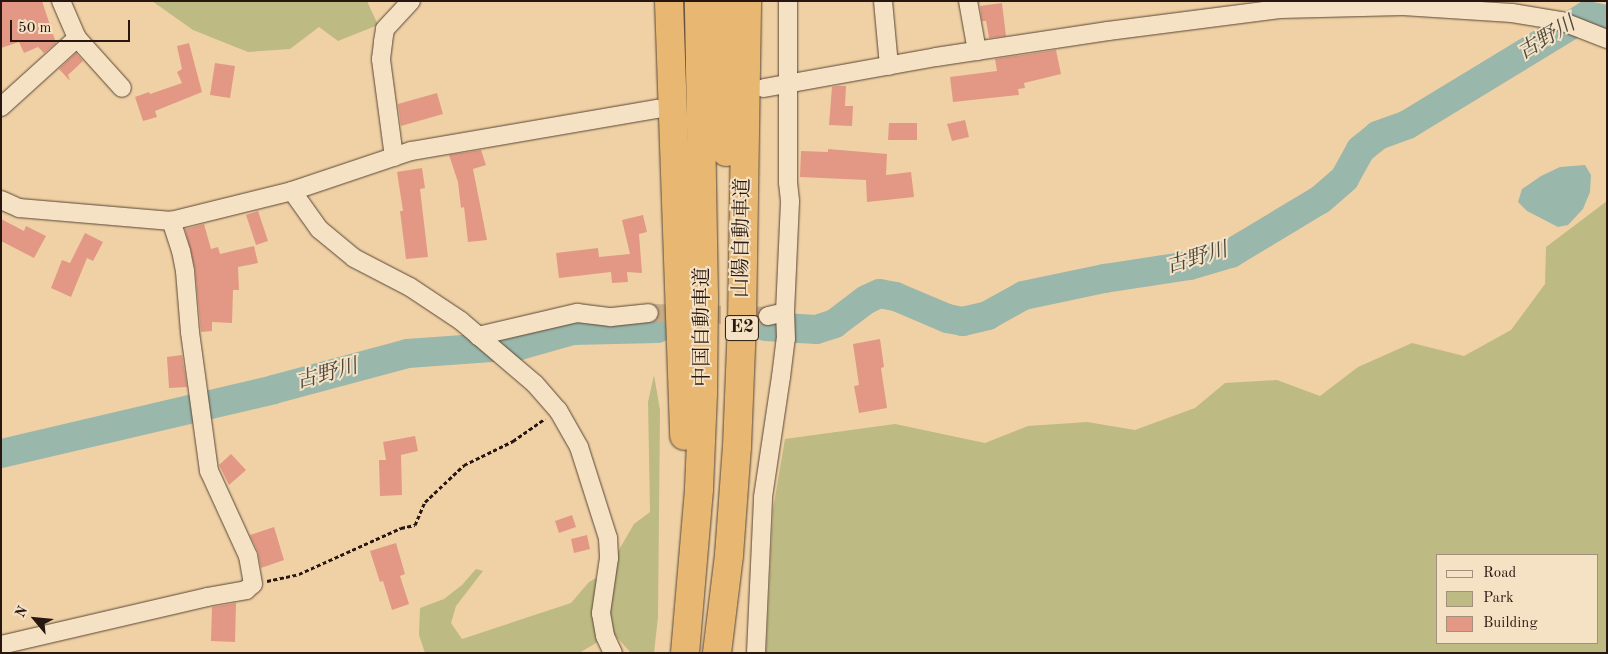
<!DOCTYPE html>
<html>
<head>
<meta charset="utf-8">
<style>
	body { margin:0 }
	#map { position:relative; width:1608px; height:654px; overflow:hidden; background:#f0d1a5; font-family:"Old Standard TT","Noto Serif JP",serif }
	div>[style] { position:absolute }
	.green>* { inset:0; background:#bdba83 }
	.water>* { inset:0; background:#9ab7ab }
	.river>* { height:29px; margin:-14.5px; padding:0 14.5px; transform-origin:14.5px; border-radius:14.5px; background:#9ab7ab }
	.building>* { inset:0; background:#e29884 }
	.minor-tunnel>* { height:18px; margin-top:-9px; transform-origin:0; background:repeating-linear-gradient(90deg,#c8ac87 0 18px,transparent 0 27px) }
	.path>* { height:3px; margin-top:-1.5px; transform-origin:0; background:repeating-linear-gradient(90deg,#271710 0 4px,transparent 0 6.5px) }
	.roads { filter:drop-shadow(0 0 1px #594635) drop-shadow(0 0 1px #594635) }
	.minor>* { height:18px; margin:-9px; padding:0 9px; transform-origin:9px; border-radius:9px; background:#f5e1c4 }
	.motorway>* { height:28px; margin:-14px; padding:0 14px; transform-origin:14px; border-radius:14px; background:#e8b872 }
	span { translate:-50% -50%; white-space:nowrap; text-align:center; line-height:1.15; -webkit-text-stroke:4px #f5e1c4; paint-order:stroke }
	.shield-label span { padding:1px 4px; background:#f5e1c4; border:1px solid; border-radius:4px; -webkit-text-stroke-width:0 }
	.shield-label { font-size:19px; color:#271710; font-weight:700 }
	.street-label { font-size:20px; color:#271710 }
	.water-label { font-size:21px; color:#4a473e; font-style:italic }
	.frame { position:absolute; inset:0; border:2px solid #271710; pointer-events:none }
	.legend { position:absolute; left:1436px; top:554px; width:162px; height:90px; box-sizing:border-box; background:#f5e1c4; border:1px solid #a3907c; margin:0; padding:6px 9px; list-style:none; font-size:15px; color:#271710 }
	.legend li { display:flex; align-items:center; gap:10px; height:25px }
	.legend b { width:25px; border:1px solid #a3907c }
	.north { position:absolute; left:10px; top:594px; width:50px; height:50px; -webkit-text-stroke:4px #f5e1c4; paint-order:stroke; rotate:298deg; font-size:14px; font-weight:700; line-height:20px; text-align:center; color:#271710 }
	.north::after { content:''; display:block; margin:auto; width:18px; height:22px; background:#271710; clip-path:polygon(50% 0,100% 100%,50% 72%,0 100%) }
	.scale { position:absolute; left:10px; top:20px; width:120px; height:22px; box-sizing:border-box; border:2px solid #271710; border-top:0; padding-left:6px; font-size:15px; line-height:18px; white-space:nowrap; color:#271710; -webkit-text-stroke:4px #f5e1c4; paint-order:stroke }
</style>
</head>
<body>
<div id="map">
	<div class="green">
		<div style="clip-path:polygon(152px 1px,367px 1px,378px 25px,338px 41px,319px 27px,290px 49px,248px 52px,193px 30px)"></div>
		<div style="clip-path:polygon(evenodd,1607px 201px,1607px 653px,766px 653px,773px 509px,785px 439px,895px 424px,985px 443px,1028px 426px,1087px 422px,1135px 430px,1195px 408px,1225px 383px,1277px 380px,1320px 396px,1358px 367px,1412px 343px,1464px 356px,1511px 330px,1545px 284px,1546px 247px,1607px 201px,1437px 555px,1597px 555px,1597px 643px,1437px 643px,1437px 555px)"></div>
		<div style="clip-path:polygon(654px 375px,660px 410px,658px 617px,654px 653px,631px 653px,613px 633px,579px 653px,425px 653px,419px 635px,420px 608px,444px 599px,462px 585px,476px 569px,483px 571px,456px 606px,451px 623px,462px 639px,571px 603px,589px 582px,612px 569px,620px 548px,634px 524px,650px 512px,648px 402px)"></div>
	</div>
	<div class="water">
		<div style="clip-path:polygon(1585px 165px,1591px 175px,1590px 192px,1583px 209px,1568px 225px,1558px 227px,1527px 211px,1518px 202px,1522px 189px,1541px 176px,1560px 167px)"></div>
	</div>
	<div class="river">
		<div style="left:765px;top:326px;width:51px;rotate:3.4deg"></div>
		<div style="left:816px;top:329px;width:19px;rotate:-18deg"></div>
		<div style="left:834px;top:323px;width:40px;rotate:-37deg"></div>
		<div style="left:866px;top:299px;width:14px;rotate:-25deg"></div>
		<div style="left:879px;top:293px;width:16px;rotate:11deg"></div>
		<div style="left:895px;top:296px;width:56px;rotate:22.9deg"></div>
		<div style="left:947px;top:318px;width:15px;rotate:11deg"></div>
		<div style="left:962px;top:321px;width:26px;rotate:-13deg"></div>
		<div style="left:987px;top:315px;width:41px;rotate:-29.1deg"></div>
		<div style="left:1023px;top:295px;width:83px;rotate:-11.9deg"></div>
		<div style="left:1104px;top:278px;width:86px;rotate:-8.7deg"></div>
		<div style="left:1189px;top:265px;width:43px;rotate:-16.3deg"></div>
		<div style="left:1230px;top:253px;width:105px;rotate:-31deg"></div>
		<div style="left:1320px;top:199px;width:32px;rotate:-41deg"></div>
		<div style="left:1344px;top:178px;width:33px;rotate:-61deg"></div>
		<div style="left:1360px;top:149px;width:22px;rotate:-39deg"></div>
		<div style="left:1377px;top:135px;width:32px;rotate:-20deg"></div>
		<div style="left:1407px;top:124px;width:210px;rotate:-31.3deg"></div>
		<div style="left:1586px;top:15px;width:21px;rotate:11deg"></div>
		<div style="left:1px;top:453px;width:279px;rotate:-13.2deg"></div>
		<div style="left:273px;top:389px;width:139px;rotate:-15deg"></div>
		<div style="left:407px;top:353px;width:112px;rotate:-4.1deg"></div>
		<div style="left:519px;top:345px;width:55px;rotate:-15.8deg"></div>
		<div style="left:572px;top:330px;width:85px;rotate:-1.3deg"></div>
	</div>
	<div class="building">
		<div style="clip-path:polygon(1px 1px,42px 1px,56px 43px,44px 53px,38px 47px,24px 53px,19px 42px,1px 48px)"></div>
		<div style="clip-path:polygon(1002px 3px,1006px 36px,989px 38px,986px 21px,982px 21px,980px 6px)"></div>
		<div style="clip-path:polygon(189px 43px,202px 92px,155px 111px,157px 117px,143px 121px,135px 97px,149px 92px,150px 94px,182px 83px,177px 72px,182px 69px,177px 46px)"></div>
		<div style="clip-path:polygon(1056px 50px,1061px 74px,1024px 83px,1025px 88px,1018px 89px,1019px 95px,953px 102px,950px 77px,997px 71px,995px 59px)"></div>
		<div style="clip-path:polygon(76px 53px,83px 61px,68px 75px,70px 81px,59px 69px)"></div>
		<div style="clip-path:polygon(215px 63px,235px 66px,230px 98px,210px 95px)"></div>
		<div style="clip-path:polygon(837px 86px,846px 86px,845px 106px,853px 106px,852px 126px,829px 125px,832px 87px)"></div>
		<div style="clip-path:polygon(437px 93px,443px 114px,401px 126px,398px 104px)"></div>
		<div style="clip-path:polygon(965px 120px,969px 137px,952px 141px,947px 124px)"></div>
		<div style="clip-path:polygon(889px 123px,917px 123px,917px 140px,888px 140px)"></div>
		<div style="clip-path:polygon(828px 149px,887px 154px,886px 175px,911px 172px,914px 197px,867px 202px,866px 180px,800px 177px,801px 151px,828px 152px)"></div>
		<div style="clip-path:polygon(481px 150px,486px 165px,473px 169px,487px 240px,468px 242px,464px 207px,461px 208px,458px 182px,449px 155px)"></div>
		<div style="clip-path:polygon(422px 168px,425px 188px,420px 189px,428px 257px,406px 259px,400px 211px,403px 211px,397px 172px)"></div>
		<div style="clip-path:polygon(258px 211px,268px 241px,256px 245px,246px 215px)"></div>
		<div style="clip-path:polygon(643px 215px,647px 232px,639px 234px,642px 273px,627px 272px,628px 282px,612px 283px,611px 272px,559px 278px,556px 253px,598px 248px,599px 257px,630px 254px,622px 220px)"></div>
		<div style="clip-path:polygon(1px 219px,24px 231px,26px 226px,46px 236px,34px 258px,1px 241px)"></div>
		<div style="clip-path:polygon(204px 224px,211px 249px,218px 247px,220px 254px,254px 246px,258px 263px,238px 267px,239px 290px,233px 290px,232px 323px,212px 322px,212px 331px,201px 332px,195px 269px,185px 229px)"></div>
		<div style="clip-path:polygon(85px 233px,103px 242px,93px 261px,87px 258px,71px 297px,51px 288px,62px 260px,70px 263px)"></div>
		<div style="clip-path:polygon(880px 339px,884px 367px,881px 368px,887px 408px,859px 413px,854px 386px,859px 385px,853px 344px)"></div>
		<div style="clip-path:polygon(182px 355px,187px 387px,169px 388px,167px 357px)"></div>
		<div style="clip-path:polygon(415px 436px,418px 451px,401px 455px,402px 495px,380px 496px,379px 460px,386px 460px,383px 442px)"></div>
		<div style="clip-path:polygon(231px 454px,246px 470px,229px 485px,219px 465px)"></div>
		<div style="clip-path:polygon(572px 515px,576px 527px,559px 533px,555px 521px)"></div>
		<div style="clip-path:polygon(274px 527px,284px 560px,261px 568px,258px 552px,250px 535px)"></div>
		<div style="clip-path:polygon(587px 535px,590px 549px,574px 553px,571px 539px)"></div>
		<div style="clip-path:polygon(396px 543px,405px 574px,400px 576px,409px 604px,392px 610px,383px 581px,380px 582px,370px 551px)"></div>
		<div style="clip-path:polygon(236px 603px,235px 642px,211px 641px,212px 607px)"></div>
	</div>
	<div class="minor-tunnel">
		<div style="left:649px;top:313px;width:119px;rotate:1.4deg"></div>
	</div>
	<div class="path">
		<div style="left:267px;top:581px;width:33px;rotate:-12deg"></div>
		<div style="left:299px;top:574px;width:112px;rotate:-24.3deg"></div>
		<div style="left:401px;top:528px;width:14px;rotate:-12deg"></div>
		<div style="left:415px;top:525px;width:25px;rotate:-67deg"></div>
		<div style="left:425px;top:502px;width:54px;rotate:-43.5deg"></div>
		<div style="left:464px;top:465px;width:55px;rotate:-26.1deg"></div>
		<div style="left:513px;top:441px;width:39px;rotate:-35deg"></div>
	</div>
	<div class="roads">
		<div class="minor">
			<div style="left:61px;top:1px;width:40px;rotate:66.6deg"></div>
			<div style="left:77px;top:38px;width:67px;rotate:48deg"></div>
			<div style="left:883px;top:1px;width:65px;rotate:84.7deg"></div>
			<div style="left:968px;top:1px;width:51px;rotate:79.8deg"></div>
			<div style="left:764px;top:88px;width:175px;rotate:-10.2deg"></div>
			<div style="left:936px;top:57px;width:174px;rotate:-8.6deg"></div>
			<div style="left:1108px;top:31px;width:173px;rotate:-7.3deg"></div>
			<div style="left:1280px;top:9px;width:123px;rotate:-1.4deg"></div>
			<div style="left:1403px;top:6px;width:109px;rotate:3.7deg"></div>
			<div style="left:1512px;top:13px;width:50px;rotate:9.3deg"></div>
			<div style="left:1561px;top:21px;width:49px;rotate:21.4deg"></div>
			<div style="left:1px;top:107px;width:103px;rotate:-42.2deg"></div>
			<div style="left:394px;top:157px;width:99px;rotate:-97.6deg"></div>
			<div style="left:381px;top:59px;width:17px;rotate:-83deg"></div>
			<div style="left:383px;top:42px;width:13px;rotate:-81deg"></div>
			<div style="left:385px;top:29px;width:38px;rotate:-47deg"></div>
			<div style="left:292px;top:191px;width:47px;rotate:54.6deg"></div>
			<div style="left:319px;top:229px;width:45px;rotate:39.6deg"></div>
			<div style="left:354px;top:258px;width:63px;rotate:27.4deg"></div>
			<div style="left:410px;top:287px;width:61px;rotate:33.7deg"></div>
			<div style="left:461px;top:321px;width:97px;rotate:40.4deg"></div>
			<div style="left:535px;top:384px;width:35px;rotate:49deg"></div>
			<div style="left:558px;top:410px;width:43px;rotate:60.4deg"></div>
			<div style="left:579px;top:447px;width:96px;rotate:72.3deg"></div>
			<div style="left:608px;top:538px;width:20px;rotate:87deg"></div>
			<div style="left:609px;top:558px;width:56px;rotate:98.3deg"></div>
			<div style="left:601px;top:613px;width:23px;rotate:80deg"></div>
			<div style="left:605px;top:636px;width:19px;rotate:65deg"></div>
			<div style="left:1px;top:200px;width:20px;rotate:24deg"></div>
			<div style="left:19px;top:208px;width:153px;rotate:4.9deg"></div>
			<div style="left:171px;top:221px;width:125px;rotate:-13.9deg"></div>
			<div style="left:292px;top:191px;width:126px;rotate:-18.6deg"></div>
			<div style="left:411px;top:151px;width:251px;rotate:-9.7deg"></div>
			<div style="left:768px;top:316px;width:17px;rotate:-13deg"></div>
			<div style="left:785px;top:312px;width:111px;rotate:-87.4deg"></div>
			<div style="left:790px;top:201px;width:18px;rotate:-96deg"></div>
			<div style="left:788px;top:183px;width:182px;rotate:-90deg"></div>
			<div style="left:478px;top:336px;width:102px;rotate:-13.1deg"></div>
			<div style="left:577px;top:313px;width:34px;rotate:7deg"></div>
			<div style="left:611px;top:317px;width:38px;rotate:-6deg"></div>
			<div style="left:1px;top:645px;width:212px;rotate:-13.1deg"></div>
			<div style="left:207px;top:597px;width:40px;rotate:-10deg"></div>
			<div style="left:246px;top:590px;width:9px;rotate:-41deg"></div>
			<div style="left:253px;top:584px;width:28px;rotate:-100deg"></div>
			<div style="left:248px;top:556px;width:94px;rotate:-114.6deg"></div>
			<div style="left:209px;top:471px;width:140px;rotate:-97.8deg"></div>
			<div style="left:190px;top:332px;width:61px;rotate:-94.7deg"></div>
			<div style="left:185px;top:271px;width:20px;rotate:-101deg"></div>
			<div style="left:181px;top:251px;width:32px;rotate:-108deg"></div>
			<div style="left:756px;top:653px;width:156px;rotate:-87.4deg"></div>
			<div style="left:763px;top:497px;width:121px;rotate:-81.5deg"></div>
			<div style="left:781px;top:377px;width:38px;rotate:-83deg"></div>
			<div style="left:786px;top:339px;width:27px;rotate:-92deg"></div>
		</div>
		<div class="motorway">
			<div style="left:669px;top:1px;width:435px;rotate:88deg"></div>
			<div style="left:724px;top:1px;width:151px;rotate:89.2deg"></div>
			<div style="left:685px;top:653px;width:165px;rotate:-85.1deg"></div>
			<div style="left:699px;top:489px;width:96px;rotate:-87.6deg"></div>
			<div style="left:703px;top:393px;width:96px;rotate:-89.4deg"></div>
			<div style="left:704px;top:297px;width:296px;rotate:-91deg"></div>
			<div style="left:717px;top:653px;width:99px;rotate:-83deg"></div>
			<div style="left:729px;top:555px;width:108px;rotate:-85.8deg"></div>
			<div style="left:737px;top:447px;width:124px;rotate:-87.7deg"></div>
			<div style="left:742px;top:323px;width:322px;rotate:-89.1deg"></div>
		</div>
	</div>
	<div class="shield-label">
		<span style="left:742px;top:328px">E2</span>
	</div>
	<div class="street-label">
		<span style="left:743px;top:238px;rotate:-89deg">山陽自動車道</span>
		<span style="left:703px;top:327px;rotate:-90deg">中国自動車道</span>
	</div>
	<div class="water-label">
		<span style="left:1547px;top:39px;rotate:-31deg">古野川</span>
		<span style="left:1197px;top:259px;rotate:-16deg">古野川</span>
		<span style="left:327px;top:375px;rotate:-15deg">古野川</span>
	</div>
	<div class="frame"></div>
	<ul class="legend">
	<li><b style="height:6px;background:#f5e1c4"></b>Road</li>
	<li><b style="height:14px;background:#bdba83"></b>Park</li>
	<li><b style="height:14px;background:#e29884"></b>Building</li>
	</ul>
	<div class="north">N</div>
	<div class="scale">50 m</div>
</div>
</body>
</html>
